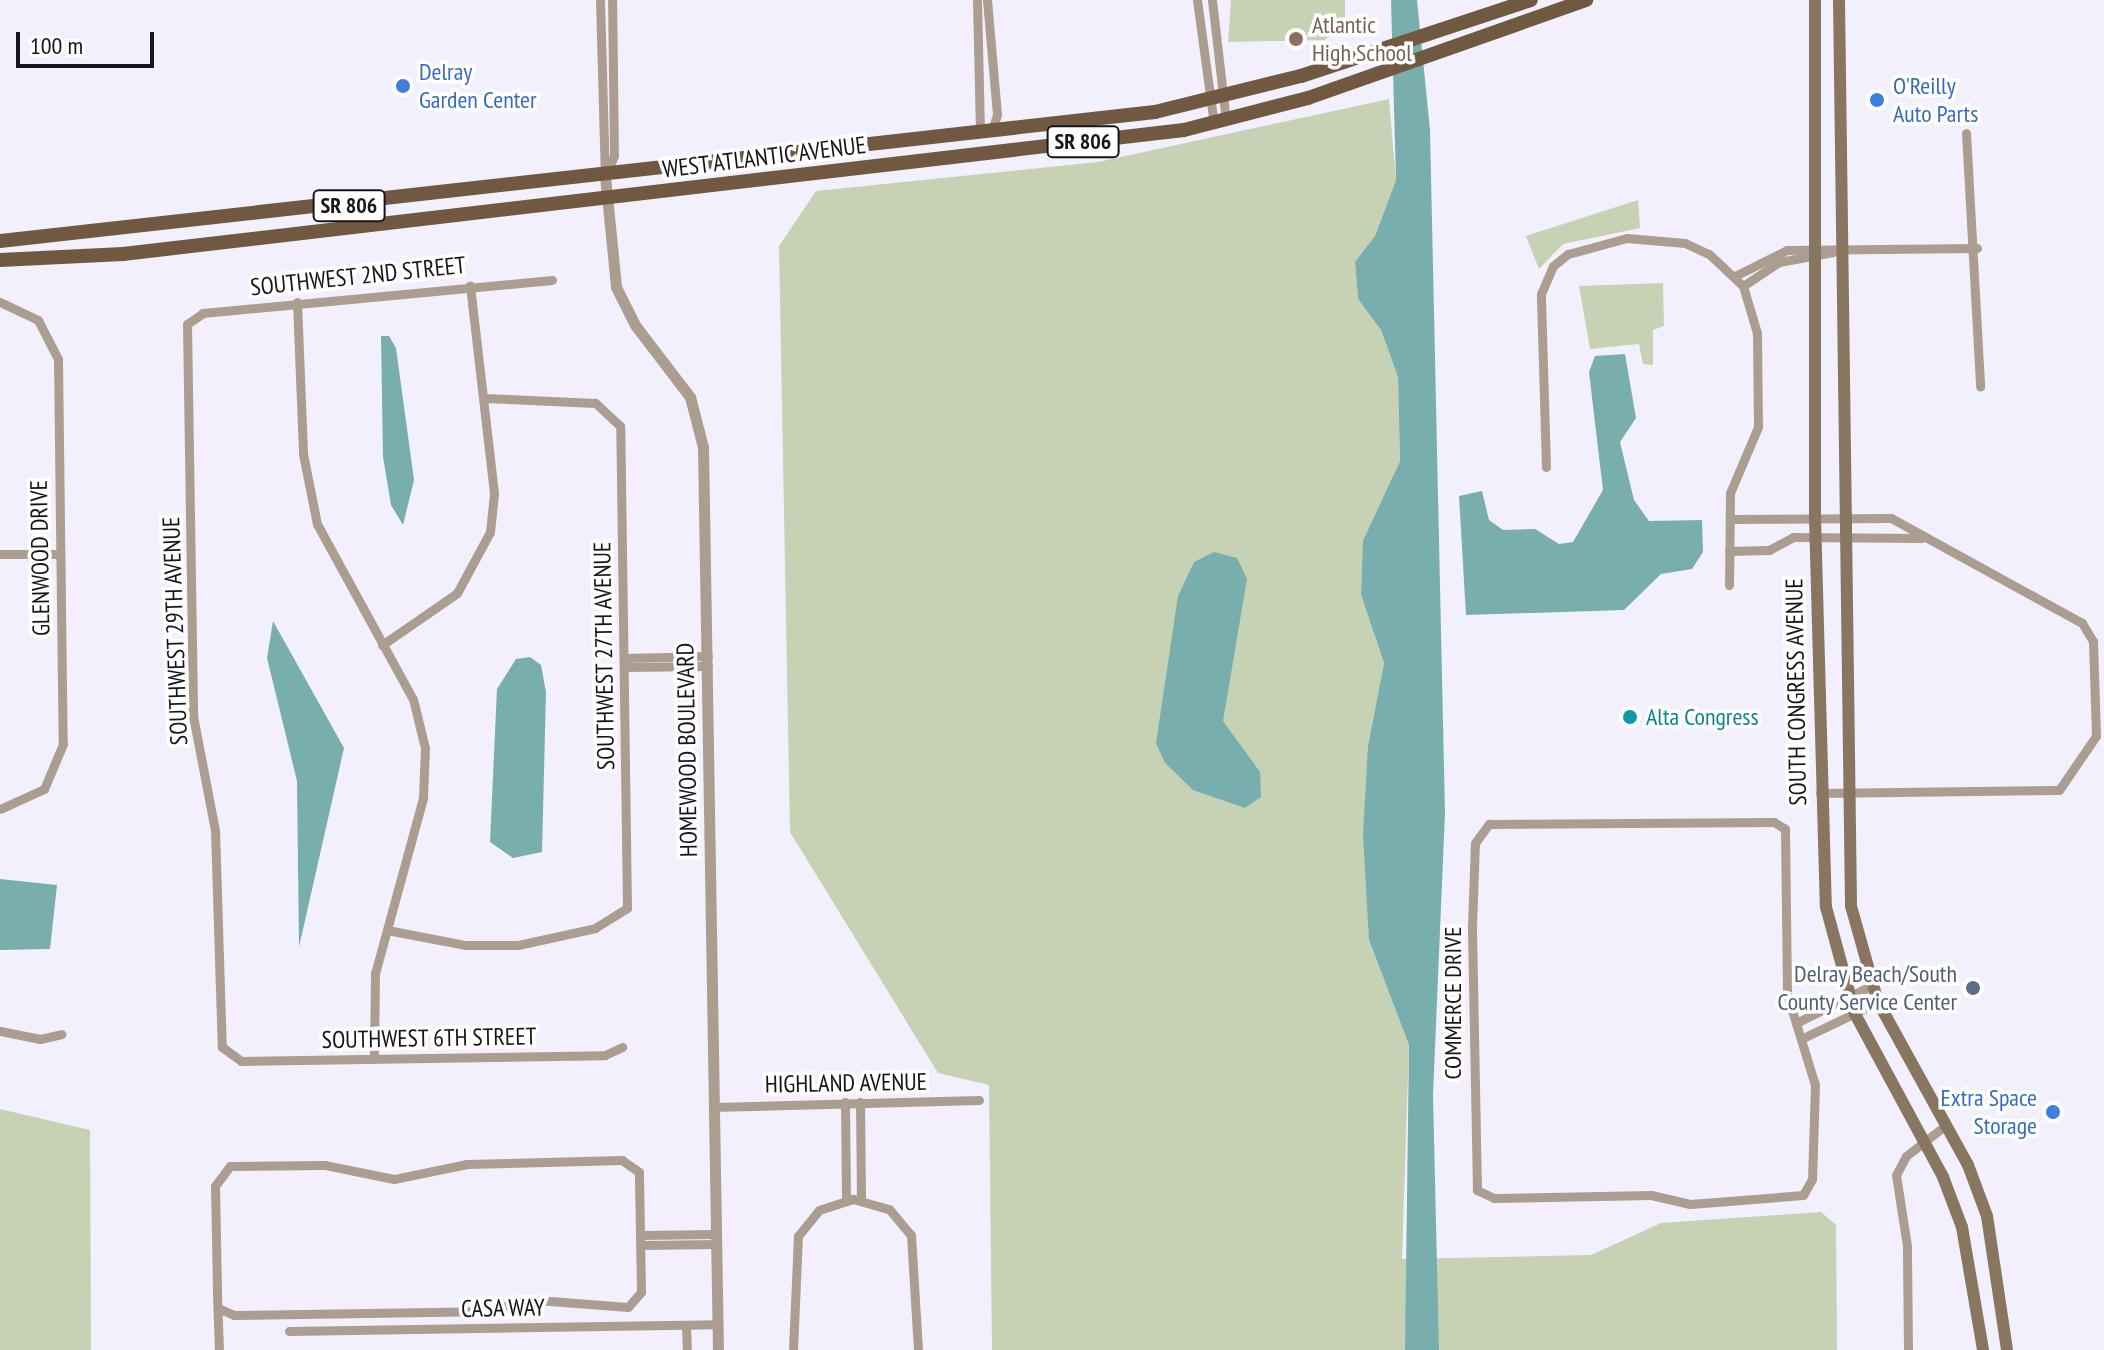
<!DOCTYPE html>
<html>
<head>
<meta charset="utf-8">
<style>
	body { margin:0 }
	#map { position:relative; width:2104px; height:1350px; overflow:hidden; background:#f3f0fd; font-family:"PT Sans Narrow",sans-serif }
	div>[style] { position:absolute }
	.green>* { inset:0; background:#c6d2b3 }
	.water>* { inset:0; background:#79aeae }
	.minor>* { height:9px; margin:-4.5px; padding:0 4.5px; transform-origin:4.5px; border-radius:4.5px; background:#ab9e90 }
	.tertiary>* { height:11px; margin:-5.5px; padding:0 5.5px; transform-origin:5.5px; border-radius:5.5px; background:#ab9e90 }
	.secondary>* { height:12px; margin:-6px; padding:0 6px; transform-origin:6px; border-radius:6px; background:#897661 }
	.primary>* { height:14px; margin:-7px; padding:0 7px; transform-origin:7px; border-radius:7px; background:#705940 }
	.dots>* { width:22px; height:22px; translate:-50% -50%; box-sizing:border-box; border:4px solid #fff; border-radius:50% }
	span { translate:-50% -50%; white-space:nowrap; text-align:center; line-height:1.15; -webkit-text-stroke:7px #fff; paint-order:stroke }
	.shield-label span { padding:2px 6px; background:#fff; border:2px solid; border-radius:6px; -webkit-text-stroke-width:0 }
	.shield-label { font-size:22px; color:#17151b; font-weight:700 }
	.education-label { font-size:24px; color:#785e54 }
	.left { translate:0 -50%; text-align:left }
	.shop-label { font-size:24px; color:#366cbe }
	.right { translate:-100% -50%; text-align:right }
	.street-label { font-size:24px; color:#17151b }
	.culture-label { font-size:24px; color:#0d838f }
	.service-label { font-size:24px; color:#4e5e75 }
	.scale { position:absolute; left:16px; top:32px; width:138px; height:36px; box-sizing:border-box; border:4px solid #17151b; border-top:0; padding-left:10px; font-size:24px; line-height:28px; white-space:nowrap; color:#17151b; -webkit-text-stroke:6px #fff; paint-order:stroke }
</style>
</head>
<body>
<div id="map">
	<div class="green">
		<div style="clip-path:polygon(1231px 0,1345px 0,1345px 23px,1325px 40px,1228px 42px)"></div>
		<div style="clip-path:polygon(1389px 99px,1396px 180px,1375px 236px,1355px 263px,1358px 299px,1381px 330px,1398px 377px,1400px 461px,1364px 541px,1361px 595px,1384px 663px,1368px 746px,1369px 940px,1409px 1045px,1402px 1259px,1591px 1255px,1661px 1223px,1821px 1212px,1836px 1225px,1837px 1350px,992px 1350px,989px 1085px,938px 1073px,790px 832px,779px 246px,816px 191px,1098px 162px)"></div>
		<div style="clip-path:polygon(1638px 200px,1640px 228px,1563px 244px,1539px 269px,1526px 236px)"></div>
		<div style="clip-path:polygon(1663px 283px,1664px 326px,1653px 330px,1653px 365px,1643px 364px,1639px 344px,1590px 349px,1579px 286px)"></div>
		<div style="clip-path:polygon(0 1109px,90px 1130px,91px 1350px,0 1350px)"></div>
	</div>
	<div class="water">
		<div style="clip-path:polygon(1391px 0,1417px 0,1430px 130px,1445px 813px,1433px 1095px,1439px 1350px,1405px 1350px,1409px 1045px,1369px 940px,1363px 834px,1368px 746px,1384px 663px,1361px 595px,1363px 541px,1400px 461px,1398px 377px,1381px 330px,1358px 299px,1355px 262px,1375px 236px,1396px 180px)"></div>
		<div style="clip-path:polygon(381px 336px,389px 336px,396px 348px,414px 480px,403px 525px,391px 505px,383px 457px)"></div>
		<div style="clip-path:polygon(1625px 354px,1636px 418px,1620px 442px,1634px 500px,1649px 521px,1702px 520px,1703px 552px,1692px 569px,1661px 574px,1624px 610px,1466px 615px,1459px 496px,1482px 491px,1489px 520px,1503px 530px,1535px 529px,1559px 544px,1573px 542px,1603px 490px,1589px 372px,1595px 356px)"></div>
		<div style="clip-path:polygon(1214px 552px,1237px 558px,1247px 579px,1223px 721px,1260px 772px,1261px 797px,1245px 808px,1193px 790px,1165px 763px,1156px 743px,1178px 596px,1194px 562px)"></div>
		<div style="clip-path:polygon(273px 621px,344px 748px,299px 947px,297px 781px,267px 658px)"></div>
		<div style="clip-path:polygon(530px 657px,541px 665px,546px 692px,542px 852px,513px 858px,490px 842px,497px 689px,516px 659px)"></div>
		<div style="clip-path:polygon(0 879px,57px 885px,50px 949px,0 950px)"></div>
	</div>
	<div class="minor">
		<div style="left:600px;top:0;width:176px;rotate:88.4deg"></div>
		<div style="left:977px;top:0;width:133px;rotate:88.7deg"></div>
		<div style="left:987px;top:0;width:115px;rotate:85deg"></div>
		<div style="left:997px;top:115px;width:18px;rotate:109deg"></div>
		<div style="left:1197px;top:0;width:125px;rotate:82.2deg"></div>
		<div style="left:1212px;top:0;width:122px;rotate:83.4deg"></div>
		<div style="left:1966px;top:133px;width:254px;rotate:86.8deg"></div>
		<div style="left:605px;top:176px;width:22px;rotate:-66deg"></div>
		<div style="left:614px;top:156px;width:156px;rotate:-90.7deg"></div>
		<div style="left:1735px;top:276px;width:58px;rotate:-26.6deg"></div>
		<div style="left:1787px;top:250px;width:190px;rotate:-0.6deg"></div>
		<div style="left:552px;top:280px;width:351px;rotate:174.6deg"></div>
		<div style="left:203px;top:313px;width:19px;rotate:145deg"></div>
		<div style="left:187px;top:324px;width:392px;rotate:89.1deg"></div>
		<div style="left:193px;top:716px;width:116px;rotate:79.1deg"></div>
		<div style="left:215px;top:830px;width:217px;rotate:88.2deg"></div>
		<div style="left:222px;top:1047px;width:24px;rotate:36deg"></div>
		<div style="left:241px;top:1061px;width:364px;rotate:-0.9deg"></div>
		<div style="left:605px;top:1055px;width:19px;rotate:-25deg"></div>
		<div style="left:1743px;top:286px;width:43px;rotate:-33.7deg"></div>
		<div style="left:1779px;top:262px;width:55px;rotate:-10.5deg"></div>
		<div style="left:0;top:302px;width:42px;rotate:25.3deg"></div>
		<div style="left:38px;top:320px;width:44px;rotate:62.9deg"></div>
		<div style="left:58px;top:359px;width:385px;rotate:89.3deg"></div>
		<div style="left:63px;top:744px;width:49px;rotate:112.9deg"></div>
		<div style="left:44px;top:789px;width:48px;rotate:155.6deg"></div>
		<div style="left:297px;top:302px;width:152px;rotate:87.7deg"></div>
		<div style="left:303px;top:454px;width:71px;rotate:78.7deg"></div>
		<div style="left:317px;top:524px;width:200px;rotate:61.3deg"></div>
		<div style="left:413px;top:699px;width:50px;rotate:76.2deg"></div>
		<div style="left:425px;top:748px;width:50px;rotate:92.3deg"></div>
		<div style="left:423px;top:798px;width:181px;rotate:105.3deg"></div>
		<div style="left:375px;top:973px;width:86px;rotate:90.7deg"></div>
		<div style="left:1546px;top:467px;width:173px;rotate:-91.7deg"></div>
		<div style="left:1541px;top:294px;width:30px;rotate:-67deg"></div>
		<div style="left:1553px;top:266px;width:19px;rotate:-39deg"></div>
		<div style="left:1568px;top:254px;width:61px;rotate:-15.2deg"></div>
		<div style="left:1627px;top:238px;width:58px;rotate:4.9deg"></div>
		<div style="left:1685px;top:243px;width:26px;rotate:25deg"></div>
		<div style="left:1709px;top:254px;width:47px;rotate:43.3deg"></div>
		<div style="left:1743px;top:286px;width:49px;rotate:73.4deg"></div>
		<div style="left:1757px;top:333px;width:94px;rotate:89.4deg"></div>
		<div style="left:1758px;top:427px;width:72px;rotate:113deg"></div>
		<div style="left:1730px;top:493px;width:92px;rotate:90.6deg"></div>
		<div style="left:1730px;top:519px;width:161px;rotate:-0.4deg"></div>
		<div style="left:1891px;top:518px;width:218px;rotate:28.8deg"></div>
		<div style="left:2082px;top:623px;width:21px;rotate:59deg"></div>
		<div style="left:2093px;top:641px;width:95px;rotate:88.2deg"></div>
		<div style="left:2096px;top:736px;width:65px;rotate:124.4deg"></div>
		<div style="left:2059px;top:790px;width:239px;rotate:179.3deg"></div>
		<div style="left:1729px;top:551px;width:40px;rotate:-1.4deg"></div>
		<div style="left:1769px;top:550px;width:27px;rotate:-28deg"></div>
		<div style="left:1793px;top:537px;width:129px;rotate:0.4deg"></div>
		<div style="left:0;top:554px;width:60px"></div>
		<div style="left:382px;top:645px;width:91px;rotate:-34.7deg"></div>
		<div style="left:457px;top:593px;width:69px;rotate:-61.6deg"></div>
		<div style="left:490px;top:532px;width:39px;rotate:-84deg"></div>
		<div style="left:494px;top:493px;width:209px;rotate:-96.6deg"></div>
		<div style="left:624px;top:658px;width:84px;rotate:-1.4deg"></div>
		<div style="left:624px;top:667px;width:84px;rotate:-0.7deg"></div>
		<div style="left:1489px;top:824px;width:285px;rotate:-0.4deg"></div>
		<div style="left:1774px;top:822px;width:13px;rotate:32deg"></div>
		<div style="left:1785px;top:829px;width:165px;rotate:89.3deg"></div>
		<div style="left:1787px;top:994px;width:95px;rotate:72.9deg"></div>
		<div style="left:1815px;top:1085px;width:94px;rotate:91.8deg"></div>
		<div style="left:1812px;top:1179px;width:18px;rotate:119deg"></div>
		<div style="left:1803px;top:1195px;width:113px;rotate:175.4deg"></div>
		<div style="left:1690px;top:1204px;width:40px;rotate:-167deg"></div>
		<div style="left:1651px;top:1195px;width:157px;rotate:178.9deg"></div>
		<div style="left:1494px;top:1198px;width:19px;rotate:-155deg"></div>
		<div style="left:1477px;top:1190px;width:263px;rotate:-91.1deg"></div>
		<div style="left:1472px;top:927px;width:84px;rotate:-88deg"></div>
		<div style="left:1475px;top:843px;width:24px;rotate:-54deg"></div>
		<div style="left:387px;top:930px;width:79px;rotate:10.9deg"></div>
		<div style="left:465px;top:945px;width:53px"></div>
		<div style="left:518px;top:945px;width:79px;rotate:-12.4deg"></div>
		<div style="left:595px;top:928px;width:38px;rotate:-32deg"></div>
		<div style="left:627px;top:908px;width:482px;rotate:-90.8deg"></div>
		<div style="left:620px;top:426px;width:34px;rotate:-137deg"></div>
		<div style="left:595px;top:403px;width:112px;rotate:-177.4deg"></div>
		<div style="left:1796px;top:1023px;width:86px;rotate:-26.3deg"></div>
		<div style="left:0;top:1031px;width:41px;rotate:11.3deg"></div>
		<div style="left:40px;top:1039px;width:22px;rotate:-13deg"></div>
		<div style="left:1803px;top:1038px;width:83px;rotate:-25.6deg"></div>
		<div style="left:845px;top:1102px;width:98px;rotate:89.4deg"></div>
		<div style="left:860px;top:1102px;width:97px;rotate:89.4deg"></div>
		<div style="left:713px;top:1107px;width:266px;rotate:-1.5deg"></div>
		<div style="left:642px;top:1235px;width:74px;rotate:-0.8deg"></div>
		<div style="left:642px;top:1245px;width:74px;rotate:-0.8deg"></div>
		<div style="left:218px;top:1308px;width:17px;rotate:24deg"></div>
		<div style="left:234px;top:1315px;width:246px;rotate:-0.9deg"></div>
		<div style="left:480px;top:1311px;width:58px;rotate:-10.9deg"></div>
		<div style="left:537px;top:1300px;width:91px;rotate:4.4deg"></div>
		<div style="left:628px;top:1307px;width:20px;rotate:-49deg"></div>
		<div style="left:641px;top:1292px;width:120px;rotate:-91deg"></div>
		<div style="left:639px;top:1172px;width:21px;rotate:-145deg"></div>
		<div style="left:622px;top:1160px;width:155px;rotate:178.5deg"></div>
		<div style="left:467px;top:1164px;width:75px;rotate:168.4deg"></div>
		<div style="left:394px;top:1179px;width:70px;rotate:-168.5deg"></div>
		<div style="left:325px;top:1165px;width:95px;rotate:179.4deg"></div>
		<div style="left:230px;top:1166px;width:25px;rotate:127deg"></div>
		<div style="left:215px;top:1186px;width:108px;rotate:88.9deg"></div>
		<div style="left:217px;top:1294px;width:56px;rotate:88deg"></div>
		<div style="left:686px;top:1325px;width:25px;rotate:88deg"></div>
		<div style="left:289px;top:1331px;width:428px;rotate:-0.9deg"></div>
		<div style="left:793px;top:1350px;width:114px;rotate:-87.5deg"></div>
		<div style="left:798px;top:1236px;width:33px;rotate:-51deg"></div>
		<div style="left:819px;top:1210px;width:36px;rotate:-18deg"></div>
		<div style="left:853px;top:1199px;width:37px;rotate:16deg"></div>
		<div style="left:889px;top:1209px;width:34px;rotate:50deg"></div>
		<div style="left:911px;top:1235px;width:115px;rotate:86.5deg"></div>
		<div style="left:1908px;top:1350px;width:104px;rotate:-90.6deg"></div>
		<div style="left:1907px;top:1246px;width:72px;rotate:-98.8deg"></div>
		<div style="left:1896px;top:1175px;width:21px;rotate:-62deg"></div>
		<div style="left:1906px;top:1156px;width:51px;rotate:-37.8deg"></div>
	</div>
	<div class="tertiary">
		<div style="left:605px;top:176px;width:112px;rotate:84.3deg"></div>
		<div style="left:616px;top:287px;width:42px;rotate:63.4deg"></div>
		<div style="left:635px;top:325px;width:91px;rotate:52.6deg"></div>
		<div style="left:690px;top:397px;width:52px;rotate:75.4deg"></div>
		<div style="left:703px;top:447px;width:903px;rotate:89.05deg"></div>
	</div>
	<div class="secondary">
		<div style="left:1815px;top:0;width:518px;rotate:90deg"></div>
		<div style="left:1815px;top:518px;width:389px;rotate:88.4deg"></div>
		<div style="left:1826px;top:907px;width:111px;rotate:74.8deg"></div>
		<div style="left:1855px;top:1014px;width:185px;rotate:61.6deg"></div>
		<div style="left:1943px;top:1177px;width:53px;rotate:69.2deg"></div>
		<div style="left:1962px;top:1227px;width:125px;rotate:80.3deg"></div>
		<div style="left:1839px;top:0;width:906px;rotate:89.24deg"></div>
		<div style="left:1851px;top:906px;width:100px;rotate:74.3deg"></div>
		<div style="left:1878px;top:1002px;width:186px;rotate:61.1deg"></div>
		<div style="left:1968px;top:1165px;width:54px;rotate:69.6deg"></div>
		<div style="left:1987px;top:1216px;width:135px;rotate:81.5deg"></div>
	</div>
	<div class="primary">
		<div style="left:0;top:241px;width:1162px;rotate:-6.37deg"></div>
		<div style="left:1155px;top:112px;width:150px;rotate:-13.9deg"></div>
		<div style="left:1301px;top:76px;width:242px;rotate:-18.3deg"></div>
		<div style="left:0;top:260px;width:123px;rotate:-2.8deg"></div>
		<div style="left:123px;top:254px;width:1068px;rotate:-6.67deg"></div>
		<div style="left:1184px;top:130px;width:128px;rotate:-14.5deg"></div>
		<div style="left:1308px;top:98px;width:295px;rotate:-19.4deg"></div>
	</div>
	<div class="dots">
		<div style="left:1296px;top:39px;background:#8d6e63"></div>
		<div style="left:403px;top:86px;background:#3f7fe0"></div>
		<div style="left:1877px;top:100px;background:#3f7fe0"></div>
		<div style="left:1630px;top:717px;background:#0f9aa8"></div>
		<div style="left:1973px;top:988px;background:#5c6f8a"></div>
		<div style="left:2053px;top:1112px;background:#3f7fe0"></div>
	</div>
	<div class="shield-label">
		<span style="left:1083px;top:142px">SR 806</span>
		<span style="left:349px;top:206px">SR 806</span>
	</div>
	<div class="education-label">
		<span class="left" style="left:1312px;top:39px">Atlantic<br>High School</span>
	</div>
	<div class="shop-label">
		<span class="left" style="left:419px;top:86px">Delray<br>Garden Center</span>
		<span class="left" style="left:1893px;top:100px">O'Reilly<br>Auto Parts</span>
		<span class="right" style="left:2037px;top:1112px">Extra Space<br>Storage</span>
	</div>
	<div class="street-label">
		<span style="left:764px;top:157px;rotate:-7deg">WEST ATLANTIC AVENUE</span>
		<span style="left:358px;top:276px;rotate:-6deg">SOUTHWEST 2ND STREET</span>
		<span style="left:40px;top:558px;rotate:-91deg">GLENWOOD DRIVE</span>
		<span style="left:175px;top:631px;rotate:-92deg">SOUTHWEST 29TH AVENUE</span>
		<span style="left:604px;top:656px;rotate:-91deg">SOUTHWEST 27TH AVENUE</span>
		<span style="left:1796px;top:692px;rotate:-91deg">SOUTH CONGRESS AVENUE</span>
		<span style="left:687px;top:750px;rotate:-91deg">HOMEWOOD BOULEVARD</span>
		<span style="left:1453px;top:1003px;rotate:-90deg">COMMERCE DRIVE</span>
		<span style="left:429px;top:1038px;rotate:-1deg">SOUTHWEST 6TH STREET</span>
		<span style="left:846px;top:1083px;rotate:-1deg">HIGHLAND AVENUE</span>
		<span style="left:503px;top:1308px;rotate:-1deg">CASA WAY</span>
	</div>
	<div class="culture-label">
		<span class="left" style="left:1646px;top:717px">Alta Congress</span>
	</div>
	<div class="service-label">
		<span class="right" style="left:1957px;top:988px">Delray Beach/South<br>County Service Center</span>
	</div>
	<div class="scale">100 m</div>
</div>
</body>
</html>
